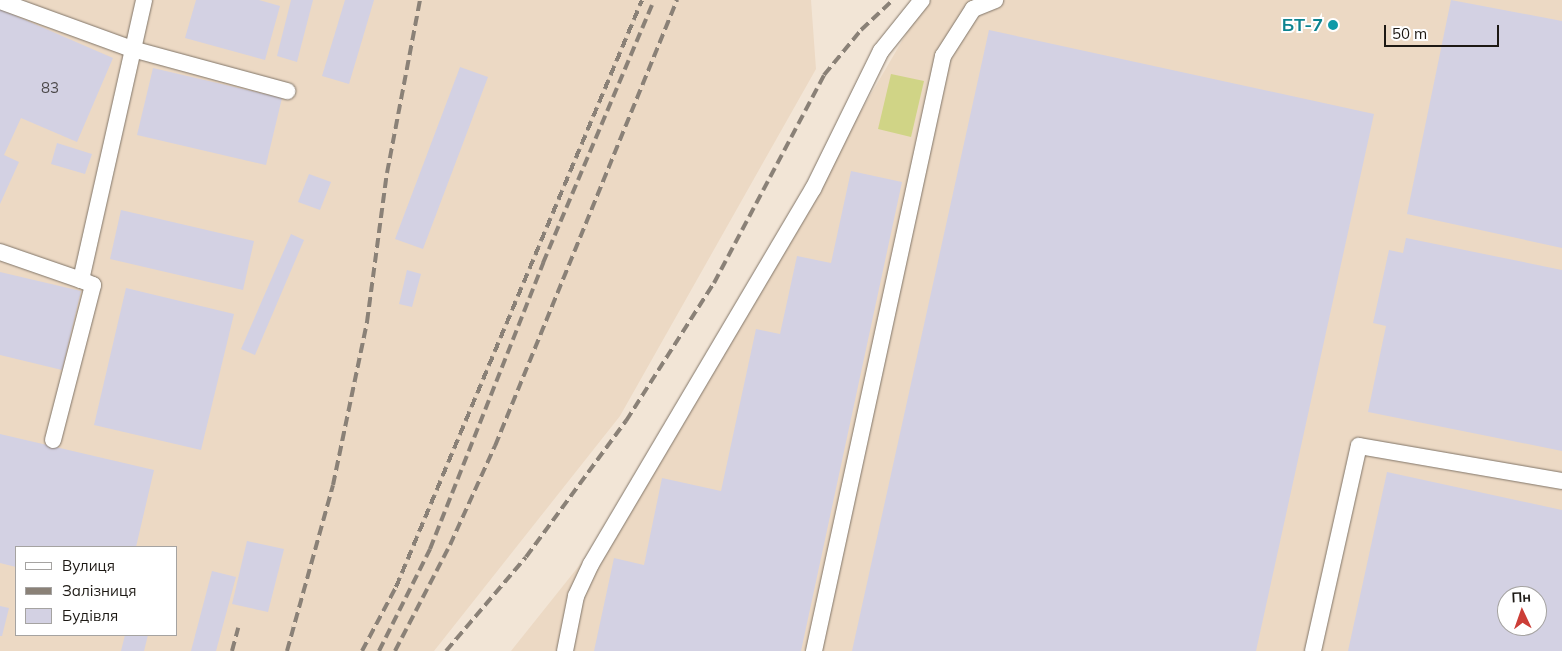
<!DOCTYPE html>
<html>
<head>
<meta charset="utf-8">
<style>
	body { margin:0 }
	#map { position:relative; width:1562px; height:651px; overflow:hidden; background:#f2e5d6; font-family:Mulish,sans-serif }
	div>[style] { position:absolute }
	.built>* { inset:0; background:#ecd9c4 }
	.green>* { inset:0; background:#d0d486 }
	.building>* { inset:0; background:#d3d1e3 }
	.roads { filter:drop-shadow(0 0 1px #817568) drop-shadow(0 0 1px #817568) }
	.minor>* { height:16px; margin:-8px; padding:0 8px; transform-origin:8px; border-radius:8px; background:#fff }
	.rail>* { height:4px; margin-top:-2px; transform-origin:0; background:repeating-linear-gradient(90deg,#8a8177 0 10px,transparent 0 15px) }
	.dots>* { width:14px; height:14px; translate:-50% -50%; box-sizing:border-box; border:2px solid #fff; border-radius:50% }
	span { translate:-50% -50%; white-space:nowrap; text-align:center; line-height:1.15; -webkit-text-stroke:4px #fff; paint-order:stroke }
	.number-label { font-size:15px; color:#4a4748 }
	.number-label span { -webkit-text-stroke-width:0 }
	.culture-label { font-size:18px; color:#0d838f; font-weight:700 }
	.right { translate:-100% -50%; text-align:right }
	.legend { position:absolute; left:15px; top:546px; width:162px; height:90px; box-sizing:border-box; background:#fff; border:1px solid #a5a3a1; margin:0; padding:6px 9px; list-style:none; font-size:15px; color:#1d1914 }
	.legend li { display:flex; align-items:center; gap:10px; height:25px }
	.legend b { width:25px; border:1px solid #a5a3a1 }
	.north { position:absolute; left:1497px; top:586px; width:50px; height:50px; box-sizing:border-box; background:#fff; border:1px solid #a5a3a1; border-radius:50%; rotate:357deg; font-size:14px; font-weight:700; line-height:20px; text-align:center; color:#1d1914 }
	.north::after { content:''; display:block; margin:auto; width:18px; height:22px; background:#cc3e37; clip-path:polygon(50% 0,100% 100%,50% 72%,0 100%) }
	.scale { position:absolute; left:1384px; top:25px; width:115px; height:22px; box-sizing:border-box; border:2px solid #1d1914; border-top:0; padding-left:6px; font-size:15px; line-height:18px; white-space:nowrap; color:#1d1914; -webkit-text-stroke:4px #fff; paint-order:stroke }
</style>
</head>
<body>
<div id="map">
	<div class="built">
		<div style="clip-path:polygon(evenodd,0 0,811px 0,816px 69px,620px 416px,434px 651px,0 651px,0 0,16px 547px,176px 547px,176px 635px,16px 635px,16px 547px)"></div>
		<div style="clip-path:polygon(evenodd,926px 0,1562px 0,1562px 651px,511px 651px,638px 492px,926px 0,1507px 596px,1537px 596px,1537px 626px,1507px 626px,1507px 596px)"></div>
	</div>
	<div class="green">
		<div style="clip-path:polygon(891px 74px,924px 81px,911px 137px,878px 129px)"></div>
	</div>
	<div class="building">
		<div style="clip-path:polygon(196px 0,259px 0,280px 6px,265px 60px,185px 38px)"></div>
		<div style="clip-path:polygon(291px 0,313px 0,297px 62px,277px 56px)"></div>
		<div style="clip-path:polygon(345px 0,374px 0,349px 84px,322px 76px)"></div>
		<div style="clip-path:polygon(1451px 0,1562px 21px,1562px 248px,1407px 214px)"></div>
		<div style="clip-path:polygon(0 9px,113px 58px,77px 142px,21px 118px,4px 155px,19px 162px,0 204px)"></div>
		<div style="clip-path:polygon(989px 30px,1374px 114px,1256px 651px,852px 651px)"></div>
		<div style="clip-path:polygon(460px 67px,488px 77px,423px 249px,395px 239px)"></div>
		<div style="clip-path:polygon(153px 68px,282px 98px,266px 165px,137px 135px)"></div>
		<div style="clip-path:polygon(57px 143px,92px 154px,85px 174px,51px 164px)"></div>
		<div style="clip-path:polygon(851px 171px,902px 182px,801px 651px,594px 651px,614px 558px,644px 565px,662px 478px,721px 491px,756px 329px,780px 334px,797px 256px,831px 263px)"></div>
		<div style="clip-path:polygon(309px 174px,331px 182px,320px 210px,298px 202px)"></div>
		<div style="clip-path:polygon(121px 210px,254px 241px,243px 290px,110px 259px)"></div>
		<div style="clip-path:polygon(291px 234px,304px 240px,255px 355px,241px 349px)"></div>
		<div style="clip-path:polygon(1406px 238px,1562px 270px,1562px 451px,1368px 412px,1386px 326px,1373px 323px,1389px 250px,1403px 253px)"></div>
		<div style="clip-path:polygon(407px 270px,421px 274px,412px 307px,399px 304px)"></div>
		<div style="clip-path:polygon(0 272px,81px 291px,62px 370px,0 355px)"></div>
		<div style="clip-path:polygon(126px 288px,234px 314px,201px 450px,94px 425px)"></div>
		<div style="clip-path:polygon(0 434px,154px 470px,136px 547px,16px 547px,16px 567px,0 563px)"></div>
		<div style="clip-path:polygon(evenodd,1387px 472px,1562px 510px,1562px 651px,1348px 651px,1387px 472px,1507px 596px,1537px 596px,1537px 626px,1507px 626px,1507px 596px)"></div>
		<div style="clip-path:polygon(247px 541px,284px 549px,268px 612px,232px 604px)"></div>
		<div style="clip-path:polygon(212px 571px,236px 577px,216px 651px,191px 651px)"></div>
		<div style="clip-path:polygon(0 606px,9px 608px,2px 636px,0 636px)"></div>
		<div style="clip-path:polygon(125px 635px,148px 635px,144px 651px,121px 651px)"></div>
	</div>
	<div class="roads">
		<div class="minor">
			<div style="left:0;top:1px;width:140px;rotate:20deg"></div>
			<div style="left:132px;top:49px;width:161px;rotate:15.2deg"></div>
			<div style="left:0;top:252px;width:86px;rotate:19.1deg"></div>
			<div style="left:53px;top:440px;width:160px;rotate:-75.5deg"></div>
			<div style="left:93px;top:285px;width:13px;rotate:-157deg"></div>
			<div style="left:81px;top:280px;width:287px;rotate:-77.3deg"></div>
			<div style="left:565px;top:651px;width:56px;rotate:-78.7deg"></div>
			<div style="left:576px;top:596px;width:35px;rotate:-65deg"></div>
			<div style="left:591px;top:564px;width:436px;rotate:-59.4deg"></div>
			<div style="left:813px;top:189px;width:154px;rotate:-63.8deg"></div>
			<div style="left:881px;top:51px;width:65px;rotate:-51.2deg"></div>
			<div style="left:814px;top:651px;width:609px;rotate:-77.77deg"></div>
			<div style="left:943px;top:56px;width:56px;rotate:-57.4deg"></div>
			<div style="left:973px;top:9px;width:24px;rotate:-22deg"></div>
			<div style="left:1313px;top:651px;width:210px;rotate:-77.4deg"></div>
			<div style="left:1359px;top:446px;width:206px;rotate:9.8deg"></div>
		</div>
	</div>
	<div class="rail">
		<div style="left:232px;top:651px;width:24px;rotate:-75deg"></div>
		<div style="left:287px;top:651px;width:172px;rotate:-74.5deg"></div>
		<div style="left:333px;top:485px;width:167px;rotate:-78.2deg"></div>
		<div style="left:367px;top:322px;width:150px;rotate:-82.4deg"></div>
		<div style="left:387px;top:173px;width:176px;rotate:-79.2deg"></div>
		<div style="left:362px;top:651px;width:72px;rotate:-62deg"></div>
		<div style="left:396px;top:587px;width:636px;rotate:-67.26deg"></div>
		<div style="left:379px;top:651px;width:114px;rotate:-63.4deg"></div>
		<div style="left:430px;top:549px;width:308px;rotate:-68.4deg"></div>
		<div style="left:543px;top:263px;width:285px;rotate:-67.1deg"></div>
		<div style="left:395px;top:651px;width:119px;rotate:-62.6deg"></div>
		<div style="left:450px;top:545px;width:109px;rotate:-65.6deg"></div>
		<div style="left:495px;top:446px;width:482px;rotate:-67.8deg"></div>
		<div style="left:446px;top:651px;width:123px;rotate:-49.6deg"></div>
		<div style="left:526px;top:557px;width:169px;rotate:-53.7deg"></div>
		<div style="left:626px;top:421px;width:164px;rotate:-57.5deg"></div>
		<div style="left:714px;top:283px;width:235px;rotate:-62.1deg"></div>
		<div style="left:824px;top:75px;width:58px;rotate:-50.6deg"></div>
		<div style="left:861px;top:30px;width:44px;rotate:-43.2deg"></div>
	</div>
	<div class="dots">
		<div style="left:1333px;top:25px;background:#0f9aa8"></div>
	</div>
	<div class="number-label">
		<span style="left:50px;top:88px">83</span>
	</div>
	<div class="culture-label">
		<span class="right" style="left:1323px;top:25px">БТ-7</span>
	</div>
	<ul class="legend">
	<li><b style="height:6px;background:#fff"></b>Вулиця</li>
	<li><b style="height:6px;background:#8a8177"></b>Залізниця</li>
	<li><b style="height:14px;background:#d3d1e3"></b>Будівля</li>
	</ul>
	<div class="north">Пн</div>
	<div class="scale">50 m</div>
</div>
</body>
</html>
